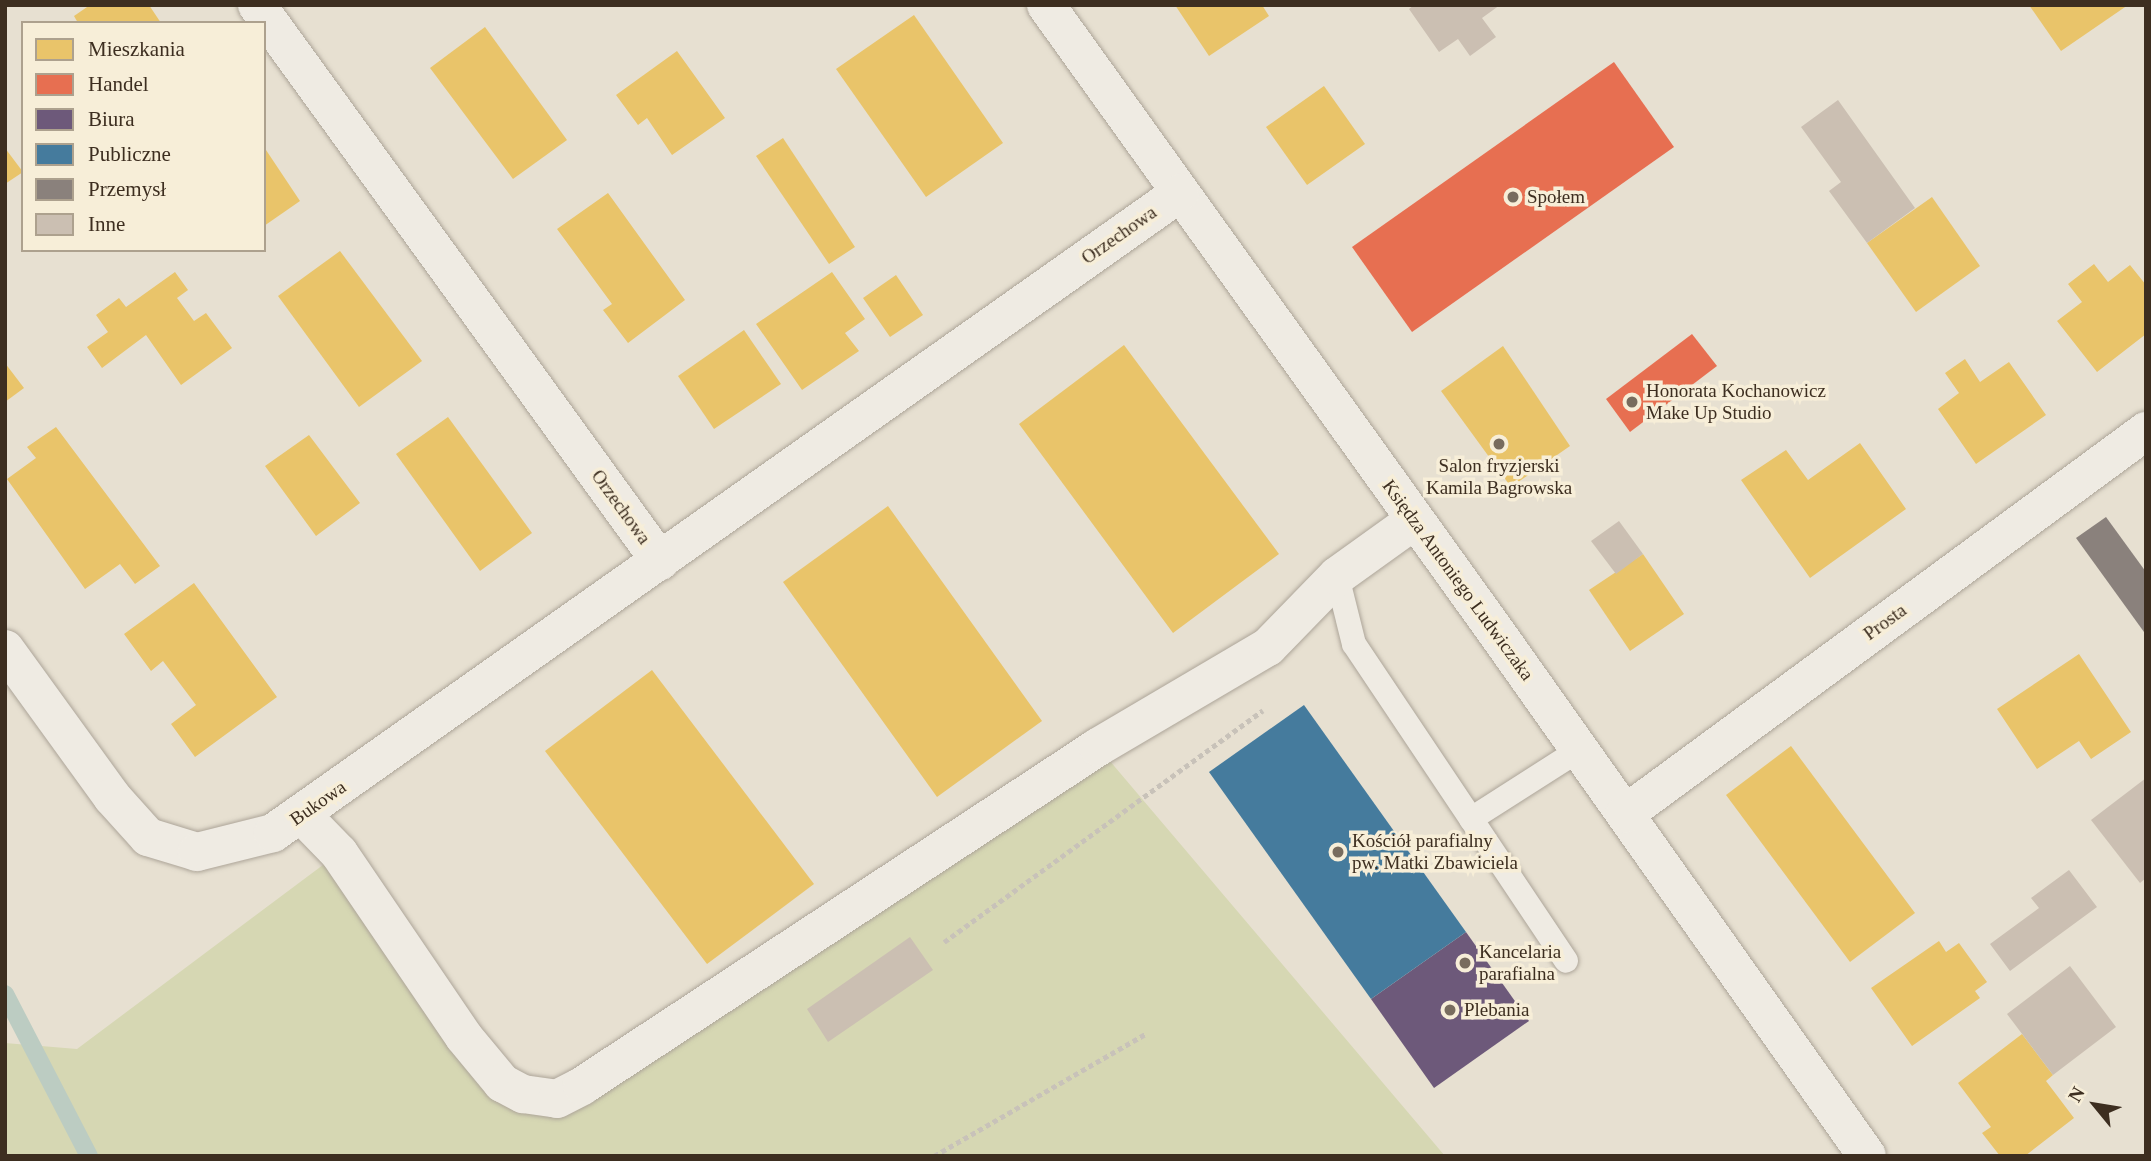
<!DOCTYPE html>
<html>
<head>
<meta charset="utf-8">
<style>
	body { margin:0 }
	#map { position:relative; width:2151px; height:1161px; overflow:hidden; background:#e7e0d1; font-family:Georgia,serif }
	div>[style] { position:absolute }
	.green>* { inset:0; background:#d6d7b3 }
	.homes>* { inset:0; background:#e9c46a }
	.shops>* { inset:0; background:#e76f51 }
	.offices>* { inset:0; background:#6d597a }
	.public>* { inset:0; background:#457b9d }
	.industry>* { inset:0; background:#8a817c }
	.stream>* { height:18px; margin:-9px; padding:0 9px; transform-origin:9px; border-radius:9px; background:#bcccc2 }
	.building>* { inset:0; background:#cbbfb2 }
	.path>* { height:4.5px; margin-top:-2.25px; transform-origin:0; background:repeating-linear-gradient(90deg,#c8c2b9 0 5px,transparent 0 8.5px) }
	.roads { filter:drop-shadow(0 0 2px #ada599) drop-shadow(0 0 2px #ada599) }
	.lane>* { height:24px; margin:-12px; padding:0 12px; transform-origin:12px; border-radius:12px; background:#efebe3 }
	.street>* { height:38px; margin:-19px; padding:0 19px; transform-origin:19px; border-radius:19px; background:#efebe3 }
	.dots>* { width:19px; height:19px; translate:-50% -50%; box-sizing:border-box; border:4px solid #f7eed8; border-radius:50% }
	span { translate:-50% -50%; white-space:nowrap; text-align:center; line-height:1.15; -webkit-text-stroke:7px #f7eed8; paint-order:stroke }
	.poi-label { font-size:19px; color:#3d2e20 }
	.left { translate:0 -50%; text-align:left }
	.street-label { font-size:19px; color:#3d2e20 }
	.frame { position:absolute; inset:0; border:7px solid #3d2e20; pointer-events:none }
	.legend { position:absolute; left:21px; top:21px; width:245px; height:231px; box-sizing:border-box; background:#f7eed8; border:2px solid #ada18e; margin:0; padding:9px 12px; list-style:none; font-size:21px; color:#3d2e20 }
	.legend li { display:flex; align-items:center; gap:14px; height:35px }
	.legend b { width:35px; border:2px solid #ada18e }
	.north { position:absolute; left:2060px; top:1070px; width:70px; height:70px; -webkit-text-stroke:5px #f7eed8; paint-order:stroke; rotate:300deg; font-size:19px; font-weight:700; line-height:28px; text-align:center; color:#3d2e20 }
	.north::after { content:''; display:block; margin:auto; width:24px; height:32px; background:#3d2e20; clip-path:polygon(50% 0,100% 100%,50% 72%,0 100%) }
</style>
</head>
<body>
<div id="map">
	<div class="green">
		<div style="clip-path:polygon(1098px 747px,1445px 1156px,5px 1156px,5px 1043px,77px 1049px,339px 853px,464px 1037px,557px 1099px)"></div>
	</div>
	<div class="homes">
		<div style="clip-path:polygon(90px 5px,149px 5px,161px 23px,78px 23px,74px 16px)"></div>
		<div style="clip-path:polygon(1175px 5px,1262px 5px,1269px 16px,1209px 56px)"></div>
		<div style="clip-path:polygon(2029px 5px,2128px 5px,2061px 51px)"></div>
		<div style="clip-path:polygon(914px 15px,1003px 143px,926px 197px,836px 69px)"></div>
		<div style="clip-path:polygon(485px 27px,567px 140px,513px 179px,430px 68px)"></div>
		<div style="clip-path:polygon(677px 51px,725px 118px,672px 155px,647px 118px,638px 125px,616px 95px)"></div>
		<div style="clip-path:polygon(1324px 86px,1365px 144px,1307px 185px,1266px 127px)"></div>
		<div style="clip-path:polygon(783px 138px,855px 247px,829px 264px,756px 156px)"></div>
		<div style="clip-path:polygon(264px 147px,300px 201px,264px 226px)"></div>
		<div style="clip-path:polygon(5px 148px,23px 172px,5px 184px)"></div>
		<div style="clip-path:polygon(608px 193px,685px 300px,628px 343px,603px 310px,612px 304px,557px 229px)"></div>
		<div style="clip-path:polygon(1932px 197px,1980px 266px,1916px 312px,1867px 243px)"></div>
		<div style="clip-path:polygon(340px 251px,422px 361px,359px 407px,278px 296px)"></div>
		<div style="clip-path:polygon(2094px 264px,2108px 282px,2130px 265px,2146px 285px,2146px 334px,2097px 372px,2057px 321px,2082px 302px,2068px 284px)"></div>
		<div style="clip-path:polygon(175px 272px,188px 290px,177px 298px,194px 321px,206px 313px,232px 348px,181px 385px,146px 335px,102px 368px,87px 347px,108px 332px,96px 315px,119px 298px,126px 307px)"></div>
		<div style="clip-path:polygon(832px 272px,865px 319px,845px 333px,859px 351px,802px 390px,756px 324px)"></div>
		<div style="clip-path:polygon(896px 275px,923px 315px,890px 337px,863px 298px)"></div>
		<div style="clip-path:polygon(744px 330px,781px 384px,714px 429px,678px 376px)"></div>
		<div style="clip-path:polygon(1124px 345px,1279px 554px,1173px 633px,1019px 424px)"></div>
		<div style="clip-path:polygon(1503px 346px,1570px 446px,1511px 487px,1441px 391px)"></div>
		<div style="clip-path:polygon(1965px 359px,1980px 382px,2009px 362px,2046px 415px,1976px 464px,1938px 409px,1959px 393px,1945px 373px)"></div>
		<div style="clip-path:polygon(5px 363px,24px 388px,5px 402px)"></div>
		<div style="clip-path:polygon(448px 417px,532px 533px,480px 571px,396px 454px)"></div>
		<div style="clip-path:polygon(56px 427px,160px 566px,135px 584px,120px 564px,85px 589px,7px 479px,36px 458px,27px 447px)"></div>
		<div style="clip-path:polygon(309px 435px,360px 503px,316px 536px,265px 466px)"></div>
		<div style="clip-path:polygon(1860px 443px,1906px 509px,1810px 578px,1741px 480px,1786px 450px,1808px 480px)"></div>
		<div style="clip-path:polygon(888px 506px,1042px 721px,937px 797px,783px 582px)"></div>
		<div style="clip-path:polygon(1643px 554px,1684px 614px,1630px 651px,1589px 590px)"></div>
		<div style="clip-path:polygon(194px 583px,277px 697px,195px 757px,171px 724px,196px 705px,163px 661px,151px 671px,124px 634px)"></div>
		<div style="clip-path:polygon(2079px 654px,2131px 732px,2091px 759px,2079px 741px,2037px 769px,1997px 709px)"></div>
		<div style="clip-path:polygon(652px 670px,814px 884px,707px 964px,545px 751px)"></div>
		<div style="clip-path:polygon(1791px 746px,1915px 913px,1850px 962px,1726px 795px)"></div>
		<div style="clip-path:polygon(1939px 941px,1946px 952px,1959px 943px,1987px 982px,1975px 991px,1980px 998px,1912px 1046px,1871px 988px)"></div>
		<div style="clip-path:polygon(2022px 1034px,2053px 1075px,2046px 1081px,2074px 1118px,2025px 1156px,2000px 1156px,1982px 1133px,1991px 1127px,1958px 1083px)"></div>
	</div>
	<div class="shops">
		<div style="clip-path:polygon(1614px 62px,1674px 147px,1412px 332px,1352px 247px)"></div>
		<div style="clip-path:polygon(1692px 334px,1717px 366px,1630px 432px,1606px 399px)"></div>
	</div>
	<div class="offices">
		<div style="clip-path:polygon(1466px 932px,1529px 1021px,1434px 1088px,1371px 999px)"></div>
	</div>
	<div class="public">
		<div style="clip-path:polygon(1304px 705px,1466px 932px,1371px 999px,1209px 772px)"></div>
	</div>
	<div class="industry">
		<div style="clip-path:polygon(2106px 517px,2146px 572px,2144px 632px,2076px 538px)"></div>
	</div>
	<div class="stream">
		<div style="left:5px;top:994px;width:182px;rotate:62.6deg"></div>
	</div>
	<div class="building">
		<div style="clip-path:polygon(1414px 5px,1500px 5px,1482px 18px,1496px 37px,1470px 56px,1458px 39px,1439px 52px,1409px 9px)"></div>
		<div style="clip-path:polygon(1838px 100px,1915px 208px,1867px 243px,1829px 191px,1841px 182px,1801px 127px)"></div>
		<div style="clip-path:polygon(1619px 521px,1643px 554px,1616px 574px,1591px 541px)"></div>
		<div style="clip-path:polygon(2146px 778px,2146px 878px,2140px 883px,2091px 820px)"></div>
		<div style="clip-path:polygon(2069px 870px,2097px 907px,2010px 971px,1990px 944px,2039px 908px,2031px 898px)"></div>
		<div style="clip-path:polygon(910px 937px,933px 970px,828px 1042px,807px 1009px)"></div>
		<div style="clip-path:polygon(2070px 966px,2116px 1027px,2053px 1075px,2007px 1014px)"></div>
	</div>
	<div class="path">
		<div style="left:944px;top:942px;width:394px;rotate:-36deg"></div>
		<div style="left:934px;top:1156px;width:246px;rotate:-30deg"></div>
	</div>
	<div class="roads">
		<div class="lane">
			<div style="left:1337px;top:576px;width:70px;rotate:76deg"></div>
			<div style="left:1354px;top:644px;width:381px;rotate:56.2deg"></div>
			<div style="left:1471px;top:819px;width:128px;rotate:-32.6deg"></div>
		</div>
		<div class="street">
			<div style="left:257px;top:5px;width:687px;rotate:54.06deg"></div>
			<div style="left:1046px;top:5px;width:780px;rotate:54.33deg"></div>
			<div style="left:1501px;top:639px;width:633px;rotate:54.7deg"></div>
			<div style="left:5px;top:649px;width:183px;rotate:54.1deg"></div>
			<div style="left:112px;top:797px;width:54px;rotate:48deg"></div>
			<div style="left:148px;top:837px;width:51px;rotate:17deg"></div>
			<div style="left:197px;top:852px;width:78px;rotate:-14deg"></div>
			<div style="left:273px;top:833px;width:1110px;rotate:-35.21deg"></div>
			<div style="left:1625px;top:814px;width:647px;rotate:-36.32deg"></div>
			<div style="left:302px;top:815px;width:53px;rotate:45.8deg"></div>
			<div style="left:339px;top:853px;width:222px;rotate:55.8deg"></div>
			<div style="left:464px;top:1037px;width:60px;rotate:50.4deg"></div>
			<div style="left:502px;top:1083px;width:24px;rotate:28deg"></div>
			<div style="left:523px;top:1094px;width:34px;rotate:8deg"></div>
			<div style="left:557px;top:1099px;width:28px;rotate:-27deg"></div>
			<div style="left:582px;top:1086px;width:617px;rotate:-33.3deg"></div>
			<div style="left:1098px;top:747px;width:197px;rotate:-30.5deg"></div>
			<div style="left:1268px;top:647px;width:99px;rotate:-45.8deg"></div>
			<div style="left:1337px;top:576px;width:96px;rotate:-35.7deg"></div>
		</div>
	</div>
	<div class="dots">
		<div style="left:1513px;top:197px;background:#786c5e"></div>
		<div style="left:1632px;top:402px;background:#786c5e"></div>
		<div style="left:1499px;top:444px;background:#786c5e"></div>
		<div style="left:1338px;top:852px;background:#786c5e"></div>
		<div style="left:1465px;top:963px;background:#786c5e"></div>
		<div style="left:1450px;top:1010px;background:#786c5e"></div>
	</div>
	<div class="poi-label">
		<span class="left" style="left:1527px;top:197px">Społem</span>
		<span class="left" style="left:1646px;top:402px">Honorata Kochanowicz<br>Make Up Studio</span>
		<span style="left:1499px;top:477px">Salon fryzjerski<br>Kamila Bagrowska</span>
		<span class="left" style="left:1352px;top:852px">Kościół parafialny<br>pw. Matki Zbawiciela</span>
		<span class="left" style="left:1479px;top:963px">Kancelaria<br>parafialna</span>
		<span class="left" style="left:1464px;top:1010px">Plebania</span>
	</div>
	<div class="street-label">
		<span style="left:1119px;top:235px;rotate:-35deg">Orzechowa</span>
		<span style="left:621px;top:507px;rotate:54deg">Orzechowa</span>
		<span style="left:1458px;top:580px;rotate:54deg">Księdza Antoniego Ludwiczaka</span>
		<span style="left:1885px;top:622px;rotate:-36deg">Prosta</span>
		<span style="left:318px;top:803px;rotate:-35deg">Bukowa</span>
	</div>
	<div class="frame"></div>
	<ul class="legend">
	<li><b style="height:19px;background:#e9c46a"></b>Mieszkania</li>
	<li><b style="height:19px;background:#e76f51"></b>Handel</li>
	<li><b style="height:19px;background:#6d597a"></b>Biura</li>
	<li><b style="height:19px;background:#457b9d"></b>Publiczne</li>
	<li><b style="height:19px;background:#8a817c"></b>Przemysł</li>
	<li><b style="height:19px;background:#cbbfb2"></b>Inne</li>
	</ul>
	<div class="north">N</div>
</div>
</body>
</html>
